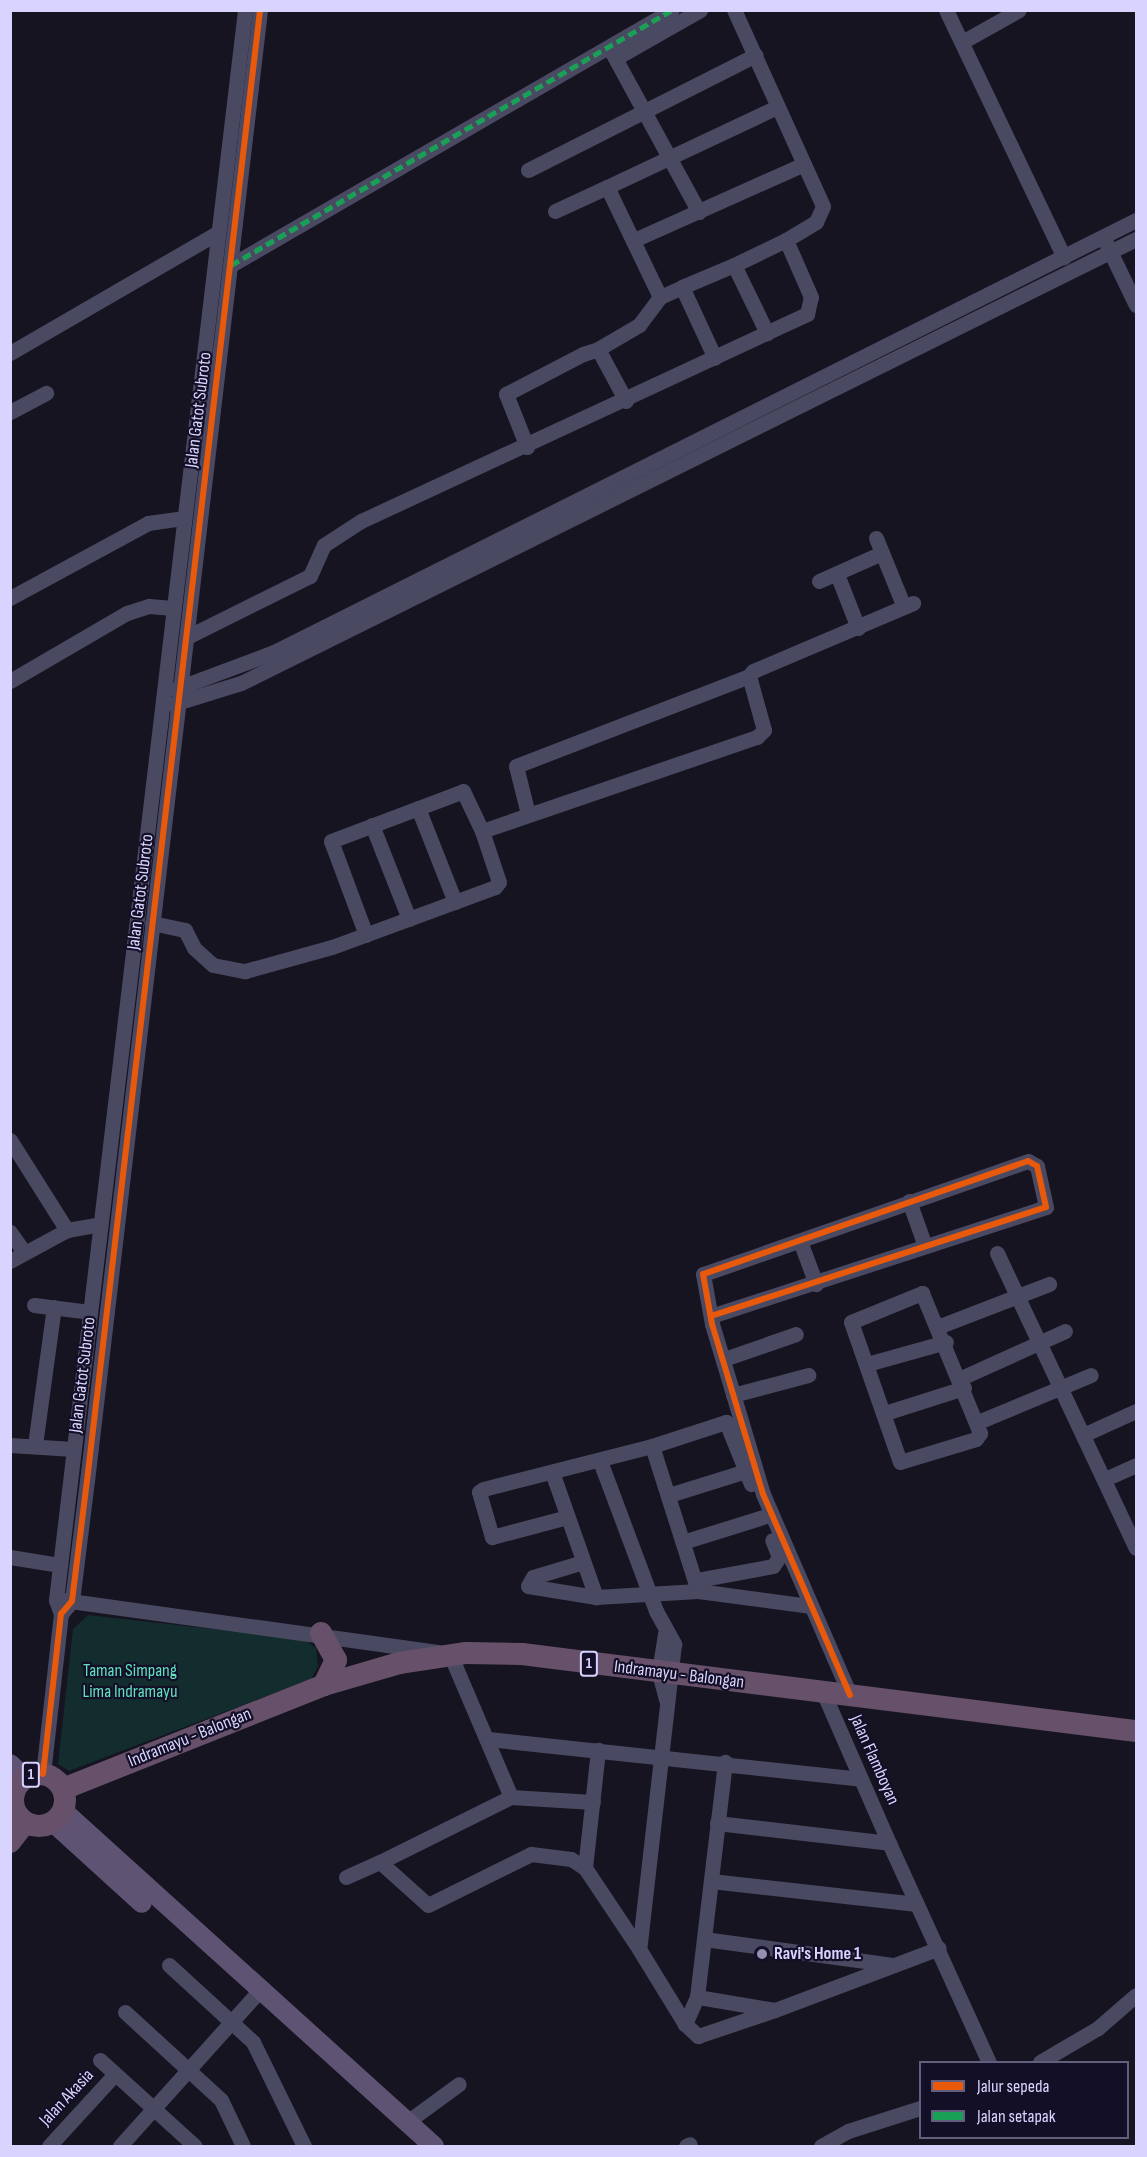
<!DOCTYPE html>
<html>
<head>
<meta charset="utf-8">
<style>
	body { margin:0 }
	#map { position:relative; width:1147px; height:2157px; overflow:hidden; background:#161421; font-family:"Sofia Sans Condensed",sans-serif }
	div>[style] { position:absolute }
	.green>* { inset:0; background:#132c2d }
	.minor>* { height:15px; margin:-7.5px; padding:0 7.5px; transform-origin:7.5px; border-radius:7.5px; background:#4a4962 }
	.major>* { height:20px; margin:-10px; padding:0 10px; transform-origin:10px; border-radius:10px; background:#5e5373 }
	.highway>* { height:22px; margin:-11px; padding:0 11px; transform-origin:11px; border-radius:11px; background:#67516a }
	.highway>.ring { margin:-11px; padding:0; box-sizing:content-box; background:none; border:22px solid #67516a; border-radius:50% }
	.quiet>* { height:4.5px; margin-top:-2.25px; transform-origin:0; background:repeating-linear-gradient(90deg,#1a9f57 0 9px,transparent 0 13.5px) }
	.cycleway>* { height:6px; margin:-3px; padding:0 3px; transform-origin:3px; border-radius:3px; background:#e8590c }
	.dots>* { width:16px; height:16px; translate:-50% -50%; box-sizing:border-box; border:3px solid #130f26; border-radius:50% }
	span { translate:-50% -50%; white-space:nowrap; text-align:center; line-height:1.15; -webkit-text-stroke:4.5px #130f26; paint-order:stroke }
	.shield-label span { padding:2px 4px; background:#130f26; border:2px solid; border-radius:4px; -webkit-text-stroke-width:0 }
	.shield-label { font-size:16px; color:#d9d4ff; font-weight:700 }
	.street-label { font-size:18px; color:#d9d4ff }
	.park-label { font-size:18px; color:#5fe0c0 }
	.poi-label { font-size:18px; color:#d9d4ff; font-weight:700 }
	.left { translate:0 -50%; text-align:left }
	.frame { position:absolute; inset:0; border:12px solid #d9d4ff; pointer-events:none }
	.legend { position:absolute; left:919px; top:2061px; width:210px; height:78px; box-sizing:border-box; background:#130f26; border:2px solid #625e7d; margin:0; padding:8px 10px; list-style:none; font-size:18px; color:#d9d4ff }
	.legend li { display:flex; align-items:center; gap:12px; height:30px }
	.legend b { width:30px; border:2px solid #625e7d }
</style>
</head>
<body>
<div id="map">
	<div class="green">
		<div style="clip-path:polygon(88px 1615px,303px 1639px,316px 1648px,318px 1667px,311px 1679px,69px 1771px,58px 1764px,73px 1629px)"></div>
	</div>
	<div class="minor">
		<div style="left:946px;top:10px;width:274px;rotate:64.5deg"></div>
		<div style="left:962px;top:42px;width:65px;rotate:-29.3deg"></div>
		<div style="left:609px;top:47px;width:188px;rotate:61.4deg"></div>
		<div style="left:616px;top:58px;width:97px;rotate:-29.7deg"></div>
		<div style="left:528px;top:170px;width:255px;rotate:-26.8deg"></div>
		<div style="left:555px;top:211px;width:57px;rotate:-24.8deg"></div>
		<div style="left:634px;top:240px;width:186px;rotate:-24.1deg"></div>
		<div style="left:1106px;top:243px;width:69px;rotate:64.2deg"></div>
		<div style="left:231px;top:265px;width:509px;rotate:-30.04deg"></div>
		<div style="left:734px;top:265px;width:58px;rotate:-25.7deg"></div>
		<div style="left:682px;top:287px;width:56px;rotate:-22.9deg"></div>
		<div style="left:734px;top:265px;width:76px;rotate:64.1deg"></div>
		<div style="left:660px;top:297px;width:122px;rotate:-115.7deg"></div>
		<div style="left:607px;top:187px;width:188px;rotate:-25.2deg"></div>
		<div style="left:598px;top:349px;width:48px;rotate:-30.3deg"></div>
		<div style="left:639px;top:325px;width:35px;rotate:-53deg"></div>
		<div style="left:660px;top:297px;width:24px;rotate:-24deg"></div>
		<div style="left:682px;top:287px;width:78px;rotate:65.1deg"></div>
		<div style="left:10px;top:353px;width:239px;rotate:-30.1deg"></div>
		<div style="left:10px;top:412px;width:41px;rotate:-27.8deg"></div>
		<div style="left:527px;top:447px;width:57px;rotate:-111.6deg"></div>
		<div style="left:506px;top:394px;width:87px;rotate:-27.5deg"></div>
		<div style="left:583px;top:354px;width:16px;rotate:-18deg"></div>
		<div style="left:598px;top:349px;width:59px;rotate:61.7deg"></div>
		<div style="left:876px;top:538px;width:74px;rotate:67.9deg"></div>
		<div style="left:837px;top:574px;width:58px;rotate:68.7deg"></div>
		<div style="left:819px;top:581px;width:69px;rotate:-24deg"></div>
		<div style="left:10px;top:598px;width:157px;rotate:-28.5deg"></div>
		<div style="left:148px;top:523px;width:35px;rotate:-8deg"></div>
		<div style="left:187px;top:637px;width:137px;rotate:-26.4deg"></div>
		<div style="left:310px;top:576px;width:34px;rotate:-66deg"></div>
		<div style="left:324px;top:545px;width:44px;rotate:-33deg"></div>
		<div style="left:361px;top:521px;width:492px;rotate:-24.9deg"></div>
		<div style="left:807px;top:314px;width:17px;rotate:-77deg"></div>
		<div style="left:811px;top:297px;width:62px;rotate:-113.7deg"></div>
		<div style="left:786px;top:240px;width:35px;rotate:-31deg"></div>
		<div style="left:816px;top:222px;width:17px;rotate:-66deg"></div>
		<div style="left:823px;top:206px;width:215px;rotate:-114.4deg"></div>
		<div style="left:10px;top:681px;width:135px;rotate:-30.2deg"></div>
		<div style="left:127px;top:613px;width:23px;rotate:-18deg"></div>
		<div style="left:149px;top:606px;width:24px;rotate:5deg"></div>
		<div style="left:175px;top:689px;width:106px;rotate:-20.5deg"></div>
		<div style="left:274px;top:652px;width:964px;rotate:-26.62deg"></div>
		<div style="left:173px;top:704px;width:71px;rotate:-17.2deg"></div>
		<div style="left:241px;top:683px;width:999px;rotate:-26.39deg"></div>
		<div style="left:418px;top:808px;width:101px;rotate:68.5deg"></div>
		<div style="left:528px;top:814px;width:49px;rotate:-104deg"></div>
		<div style="left:516px;top:766px;width:250px;rotate:-21.1deg"></div>
		<div style="left:372px;top:825px;width:101px;rotate:68.5deg"></div>
		<div style="left:152px;top:923px;width:34px;rotate:12deg"></div>
		<div style="left:185px;top:930px;width:20px;rotate:63deg"></div>
		<div style="left:194px;top:948px;width:25px;rotate:42deg"></div>
		<div style="left:213px;top:965px;width:33px;rotate:11deg"></div>
		<div style="left:245px;top:971px;width:90px;rotate:-15.4deg"></div>
		<div style="left:332px;top:947px;width:174px;rotate:-20.2deg"></div>
		<div style="left:495px;top:887px;width:6px;rotate:-51deg"></div>
		<div style="left:499px;top:882px;width:54px;rotate:-108.4deg"></div>
		<div style="left:482px;top:831px;width:291px;rotate:-18.9deg"></div>
		<div style="left:757px;top:737px;width:10px;rotate:-45deg"></div>
		<div style="left:764px;top:730px;width:56px;rotate:-105.5deg"></div>
		<div style="left:749px;top:676px;width:6px;rotate:-51deg"></div>
		<div style="left:753px;top:671px;width:174px;rotate:-23deg"></div>
		<div style="left:366px;top:935px;width:100px;rotate:-110.4deg"></div>
		<div style="left:331px;top:841px;width:141px;rotate:-20.7deg"></div>
		<div style="left:463px;top:791px;width:44px;rotate:64.6deg"></div>
		<div style="left:10px;top:1140px;width:107px;rotate:57.7deg"></div>
		<div style="left:909px;top:1201px;width:48px;rotate:70.4deg"></div>
		<div style="left:10px;top:1232px;width:24px;rotate:55deg"></div>
		<div style="left:800px;top:1241px;width:46px;rotate:69.6deg"></div>
		<div style="left:997px;top:1253px;width:326px;rotate:64.8deg"></div>
		<div style="left:10px;top:1261px;width:65px;rotate:-28.5deg"></div>
		<div style="left:67px;top:1230px;width:34px;rotate:-10deg"></div>
		<div style="left:922px;top:1293px;width:152px;rotate:67.5deg"></div>
		<div style="left:980px;top:1433px;width:7px;rotate:124deg"></div>
		<div style="left:976px;top:1439px;width:79px;rotate:163.2deg"></div>
		<div style="left:900px;top:1462px;width:148px;rotate:-109.3deg"></div>
		<div style="left:851px;top:1322px;width:77px;rotate:-22.2deg"></div>
		<div style="left:34px;top:1305px;width:56px;rotate:7.1deg"></div>
		<div style="left:711px;top:1316px;width:352px;rotate:-18deg"></div>
		<div style="left:1046px;top:1207px;width:42px;rotate:-102.4deg"></div>
		<div style="left:1037px;top:1166px;width:10px;rotate:-151deg"></div>
		<div style="left:1028px;top:1161px;width:344px;rotate:160.8deg"></div>
		<div style="left:703px;top:1274px;width:51px;rotate:79.8deg"></div>
		<div style="left:712px;top:1324px;width:177px;rotate:73.3deg"></div>
		<div style="left:763px;top:1494px;width:219px;rotate:66.6deg"></div>
		<div style="left:940px;top:1326px;width:117px;rotate:-21.1deg"></div>
		<div style="left:724px;top:1359px;width:76px;rotate:-19.1deg"></div>
		<div style="left:867px;top:1364px;width:82px;rotate:-15.6deg"></div>
		<div style="left:961px;top:1378px;width:114px;rotate:-24.3deg"></div>
		<div style="left:733px;top:1395px;width:78px;rotate:-14.9deg"></div>
		<div style="left:885px;top:1413px;width:83px;rotate:-17.6deg"></div>
		<div style="left:978px;top:1422px;width:122px;rotate:-22.6deg"></div>
		<div style="left:1083px;top:1435px;width:58px;rotate:-24.4deg"></div>
		<div style="left:10px;top:1445px;width:63px;rotate:3.6deg"></div>
		<div style="left:35px;top:1445px;width:139px;rotate:-82.2deg"></div>
		<div style="left:652px;top:1446px;width:78px;rotate:-18deg"></div>
		<div style="left:726px;top:1422px;width:67px;rotate:68deg"></div>
		<div style="left:600px;top:1461px;width:160px;rotate:69.5deg"></div>
		<div style="left:656px;top:1611px;width:38px;rotate:61deg"></div>
		<div style="left:674px;top:1644px;width:307px;rotate:96.5deg"></div>
		<div style="left:639px;top:1949px;width:88px;rotate:58.5deg"></div>
		<div style="left:552px;top:1472px;width:133px;rotate:70.6deg"></div>
		<div style="left:596px;top:1597px;width:102px;rotate:-3.4deg"></div>
		<div style="left:698px;top:1591px;width:152px;rotate:-107.6deg"></div>
		<div style="left:652px;top:1446px;width:174px;rotate:165.7deg"></div>
		<div style="left:483px;top:1489px;width:5px;rotate:143deg"></div>
		<div style="left:479px;top:1492px;width:47px;rotate:73.9deg"></div>
		<div style="left:492px;top:1537px;width:78px;rotate:-14.9deg"></div>
		<div style="left:1105px;top:1479px;width:34px;rotate:-24deg"></div>
		<div style="left:669px;top:1495px;width:81px;rotate:-17.3deg"></div>
		<div style="left:686px;top:1541px;width:81px;rotate:-17.3deg"></div>
		<div style="left:10px;top:1557px;width:51px;rotate:9.1deg"></div>
		<div style="left:583px;top:1562px;width:52px;rotate:163.3deg"></div>
		<div style="left:533px;top:1577px;width:10px;rotate:119deg"></div>
		<div style="left:528px;top:1586px;width:69px;rotate:9.2deg"></div>
		<div style="left:697px;top:1580px;width:77px;rotate:-10.4deg"></div>
		<div style="left:773px;top:1566px;width:11px;rotate:-56deg"></div>
		<div style="left:779px;top:1557px;width:18px;rotate:-112deg"></div>
		<div style="left:698px;top:1591px;width:114px;rotate:7.6deg"></div>
		<div style="left:63px;top:1600px;width:378px;rotate:7.9deg"></div>
		<div style="left:61px;top:1614px;width:15px;rotate:-110deg"></div>
		<div style="left:56px;top:1600px;width:1601px;rotate:-83.22deg"></div>
		<div style="left:665px;top:1634px;width:39px;rotate:99deg"></div>
		<div style="left:659px;top:1673px;width:28px;rotate:75deg"></div>
		<div style="left:450px;top:1654px;width:155px;rotate:66.9deg"></div>
		<div style="left:823px;top:1692px;width:165px;rotate:66.4deg"></div>
		<div style="left:488px;top:1739px;width:375px;rotate:6.1deg"></div>
		<div style="left:43px;top:1774px;width:161px;rotate:-83.6deg"></div>
		<div style="left:61px;top:1614px;width:17px;rotate:-50deg"></div>
		<div style="left:72px;top:1601px;width:121px;rotate:-82.9deg"></div>
		<div style="left:87px;top:1481px;width:1481px;rotate:-83.29deg"></div>
		<div style="left:717px;top:1823px;width:173px;rotate:6.6deg"></div>
		<div style="left:889px;top:1843px;width:241px;rotate:65.5deg"></div>
		<div style="left:380px;top:1862px;width:146px;rotate:-26.4deg"></div>
		<div style="left:511px;top:1797px;width:82px;rotate:3.5deg"></div>
		<div style="left:585px;top:1868px;width:119px;rotate:-83.7deg"></div>
		<div style="left:346px;top:1877px;width:37px;rotate:-24deg"></div>
		<div style="left:380px;top:1862px;width:64px;rotate:41.9deg"></div>
		<div style="left:428px;top:1905px;width:115px;rotate:-26.3deg"></div>
		<div style="left:531px;top:1854px;width:40px;rotate:7.1deg"></div>
		<div style="left:571px;top:1859px;width:17px;rotate:33deg"></div>
		<div style="left:585px;top:1868px;width:97px;rotate:56.3deg"></div>
		<div style="left:711px;top:1881px;width:207px;rotate:6.4deg"></div>
		<div style="left:704px;top:1939px;width:192px;rotate:7.8deg"></div>
		<div style="left:169px;top:1965px;width:114px;rotate:42.5deg"></div>
		<div style="left:253px;top:2042px;width:116px;rotate:63.9deg"></div>
		<div style="left:697px;top:1997px;width:237px;rotate:-83.2deg"></div>
		<div style="left:775px;top:2010px;width:79px;rotate:-170.5deg"></div>
		<div style="left:697px;top:1997px;width:30px;rotate:114deg"></div>
		<div style="left:685px;top:2024px;width:18px;rotate:43deg"></div>
		<div style="left:698px;top:2036px;width:81px;rotate:-18.7deg"></div>
		<div style="left:775px;top:2010px;width:175px;rotate:-20.7deg"></div>
		<div style="left:125px;top:2012px;width:130px;rotate:42.5deg"></div>
		<div style="left:221px;top:2100px;width:51px;rotate:64.4deg"></div>
		<div style="left:100px;top:2060px;width:128px;rotate:42.2deg"></div>
		<div style="left:1040px;top:2062px;width:67px;rotate:-30.4deg"></div>
		<div style="left:1098px;top:2028px;width:50px;rotate:-41deg"></div>
		<div style="left:407px;top:2122px;width:64px;rotate:-36.2deg"></div>
		<div style="left:49px;top:2146px;width:96px;rotate:-47.5deg"></div>
		<div style="left:120px;top:2146px;width:208px;rotate:-48.1deg"></div>
		<div style="left:686px;top:2146px;width:4px;rotate:-27deg"></div>
		<div style="left:821px;top:2146px;width:31px;rotate:-29deg"></div>
		<div style="left:848px;top:2131px;width:76px;rotate:-17.7deg"></div>
	</div>
	<div class="major">
		<div style="left:10px;top:1764px;width:21px;rotate:43deg"></div>
		<div style="left:10px;top:1784px;width:6px;rotate:39deg"></div>
		<div style="left:63px;top:1811px;width:500px;rotate:42.1deg"></div>
		<div style="left:53px;top:1822px;width:120px;rotate:42.3deg"></div>
	</div>
	<div class="highway">
		<div style="left:321px;top:1633px;width:31px;rotate:61deg"></div>
		<div style="left:336px;top:1660px;width:28px;rotate:116deg"></div>
		<div class="ring" style="left:13px;top:1774px;width:30px;height:30px"></div>
		<div style="left:63px;top:1789px;width:281px;rotate:-21.7deg"></div>
		<div style="left:324px;top:1685px;width:78px;rotate:-16.3deg"></div>
		<div style="left:399px;top:1663px;width:68px;rotate:-8.5deg"></div>
		<div style="left:466px;top:1653px;width:56px;rotate:1deg"></div>
		<div style="left:522px;top:1654px;width:619px;rotate:7.15deg"></div>
		<div style="left:10px;top:1842px;width:24px;rotate:-52deg"></div>
	</div>
	<div class="quiet">
		<div style="left:231px;top:265px;width:509px;rotate:-30.04deg"></div>
	</div>
	<div class="cycleway">
		<div style="left:711px;top:1316px;width:352px;rotate:-18deg"></div>
		<div style="left:1046px;top:1207px;width:42px;rotate:-102.4deg"></div>
		<div style="left:1037px;top:1166px;width:10px;rotate:-151deg"></div>
		<div style="left:1028px;top:1161px;width:344px;rotate:160.8deg"></div>
		<div style="left:703px;top:1274px;width:51px;rotate:79.8deg"></div>
		<div style="left:712px;top:1324px;width:177px;rotate:73.3deg"></div>
		<div style="left:763px;top:1494px;width:219px;rotate:66.6deg"></div>
		<div style="left:43px;top:1774px;width:161px;rotate:-83.6deg"></div>
		<div style="left:61px;top:1614px;width:17px;rotate:-50deg"></div>
		<div style="left:72px;top:1601px;width:121px;rotate:-82.9deg"></div>
		<div style="left:87px;top:1481px;width:1481px;rotate:-83.29deg"></div>
	</div>
	<div class="dots">
		<div style="left:762px;top:1954px;background:#9591b1"></div>
	</div>
	<div class="shield-label">
		<span style="left:589px;top:1664px">1</span>
		<span style="left:31px;top:1775px">1</span>
	</div>
	<div class="street-label">
		<span style="left:199px;top:410px;rotate:-83deg">Jalan Gatot Subroto</span>
		<span style="left:141px;top:892px;rotate:-83deg">Jalan Gatot Subroto</span>
		<span style="left:83px;top:1375px;rotate:-83deg">Jalan Gatot Subroto</span>
		<span style="left:679px;top:1675px;rotate:7deg">Indramayu - Balongan</span>
		<span style="left:190px;top:1738px;rotate:-22deg">Indramayu - Balongan</span>
		<span style="left:874px;top:1760px;rotate:66deg">Jalan Flamboyan</span>
		<span style="left:67px;top:2098px;rotate:-47deg">Jalan Akasia</span>
	</div>
	<div class="park-label">
		<span style="left:130px;top:1682px">Taman Simpang<br>Lima Indramayu</span>
	</div>
	<div class="poi-label">
		<span class="left" style="left:774px;top:1954px">Ravi's Home 1</span>
	</div>
	<div class="frame"></div>
	<ul class="legend">
	<li><b style="height:8px;background:#e8590c"></b>Jalur sepeda</li>
	<li><b style="height:8px;background:#1a9f57"></b>Jalan setapak</li>
	</ul>
</div>
</body>
</html>
